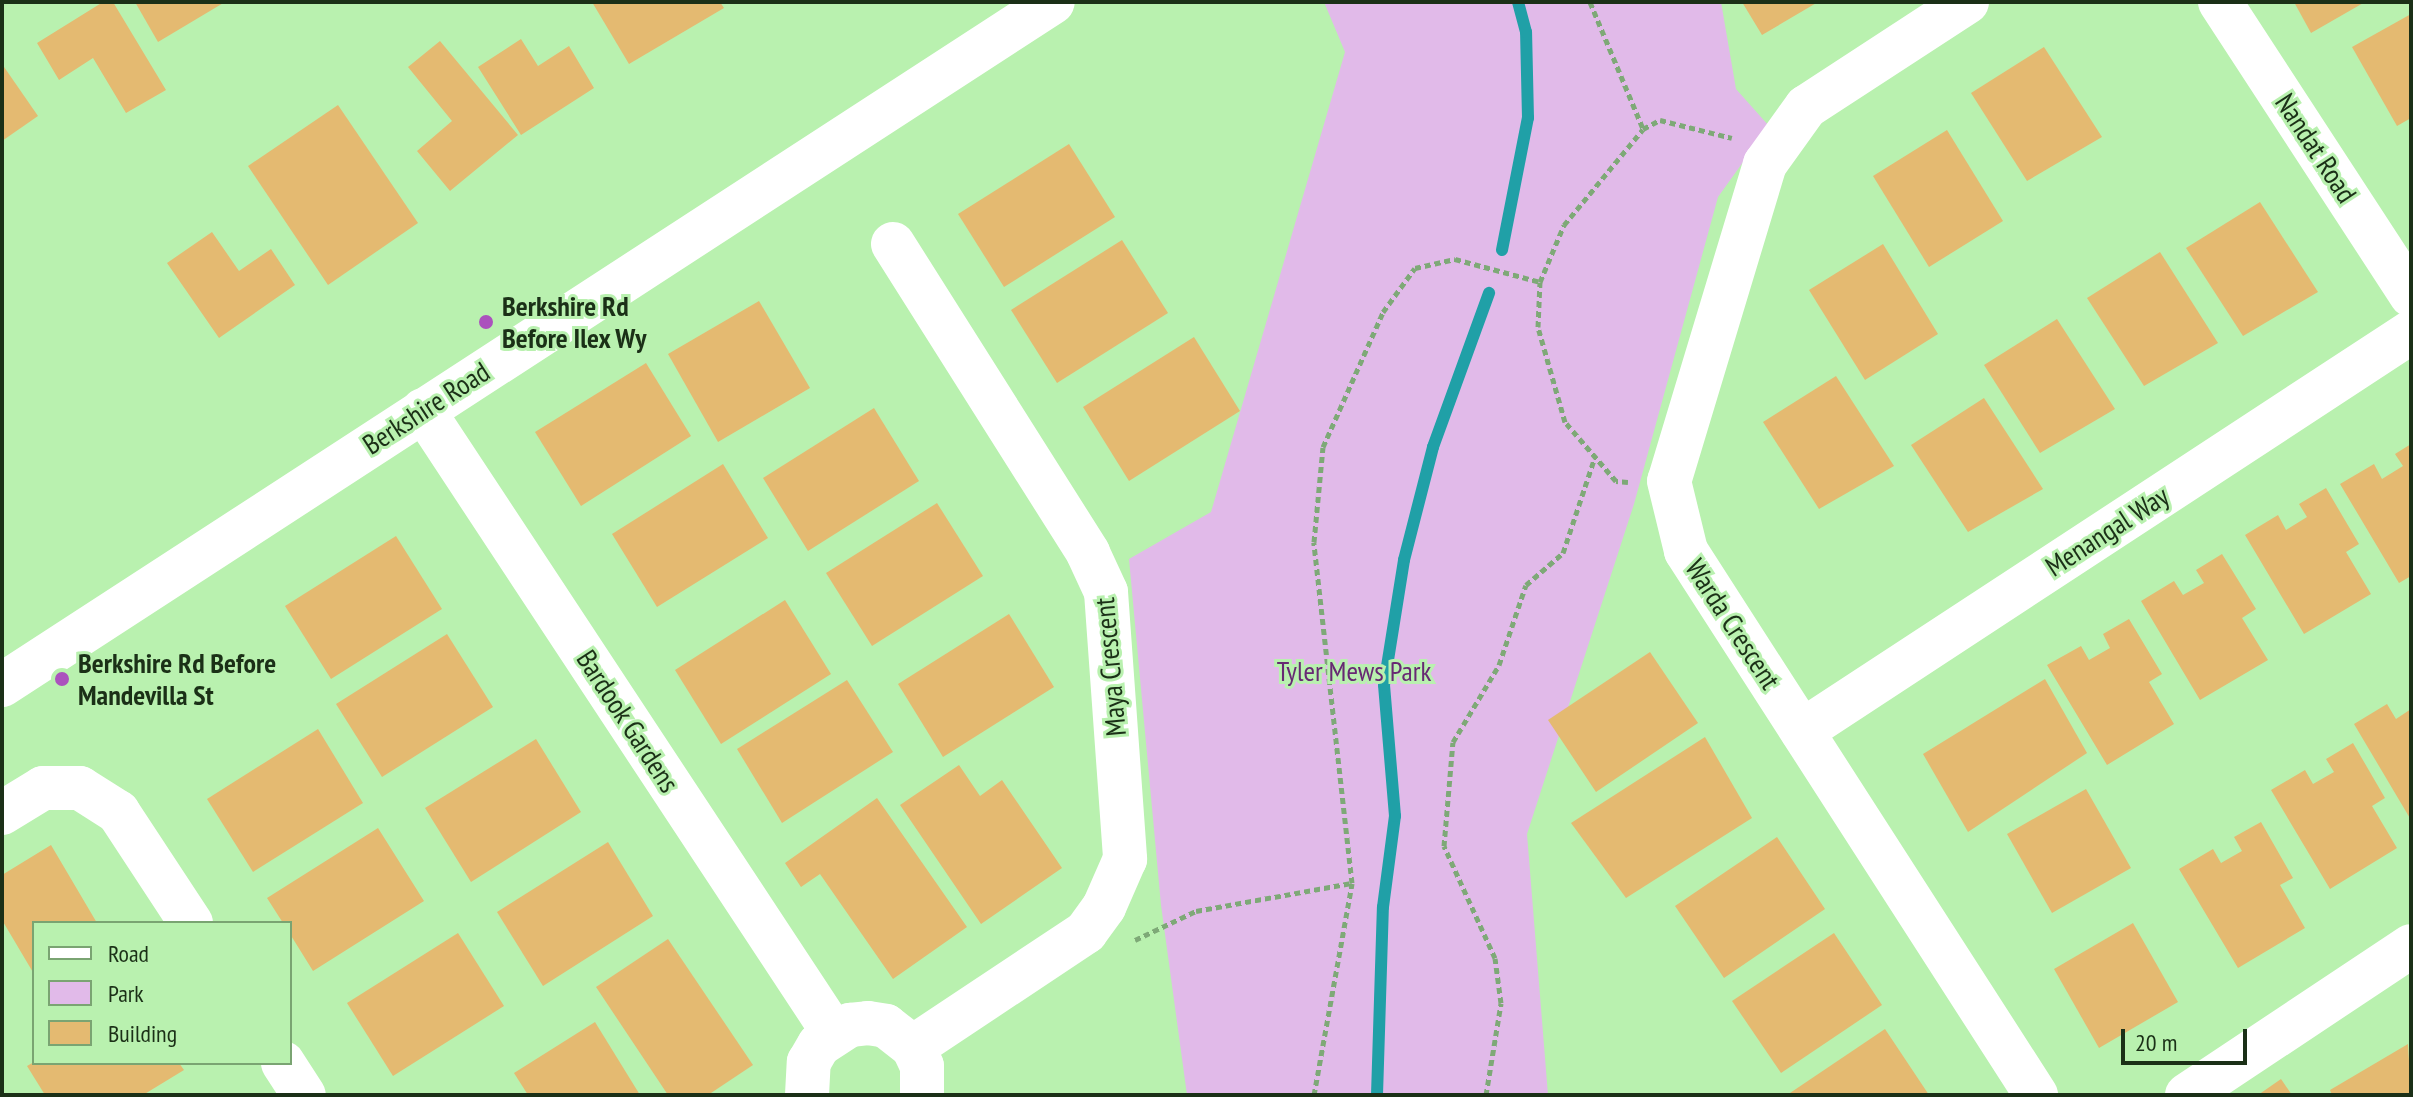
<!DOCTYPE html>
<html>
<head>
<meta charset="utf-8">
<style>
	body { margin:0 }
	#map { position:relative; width:2413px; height:1097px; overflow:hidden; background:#b9f1af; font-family:"PT Sans Narrow",sans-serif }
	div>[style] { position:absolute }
	.green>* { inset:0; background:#e1bae9 }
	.stream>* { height:12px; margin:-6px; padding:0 6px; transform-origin:6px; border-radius:6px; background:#20a0a7 }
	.building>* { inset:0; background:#e4ba71 }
	.path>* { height:5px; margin-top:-2.5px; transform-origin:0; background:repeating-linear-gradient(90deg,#7ea977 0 6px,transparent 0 10px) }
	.minor>* { height:44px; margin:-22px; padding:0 22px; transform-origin:22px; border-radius:22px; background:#fff }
	.major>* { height:44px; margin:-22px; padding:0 22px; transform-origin:22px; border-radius:22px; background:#fff }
	.dots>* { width:22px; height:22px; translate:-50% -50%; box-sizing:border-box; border:4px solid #b9f1af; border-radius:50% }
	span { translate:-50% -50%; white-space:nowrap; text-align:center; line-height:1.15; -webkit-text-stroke:6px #b9f1af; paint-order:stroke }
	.street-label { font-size:28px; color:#1b3017 }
	.poi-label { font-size:28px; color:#1b3017; font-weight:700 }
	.left { translate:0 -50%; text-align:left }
	.park-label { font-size:28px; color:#672973 }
	.frame { position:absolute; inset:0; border:4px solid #1b3017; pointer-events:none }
	.legend { position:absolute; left:32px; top:921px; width:260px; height:144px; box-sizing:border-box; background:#b9f1af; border:2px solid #7aa472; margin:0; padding:10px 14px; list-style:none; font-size:24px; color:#1b3017 }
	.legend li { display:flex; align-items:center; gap:16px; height:40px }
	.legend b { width:40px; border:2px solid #7aa472 }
	.scale { position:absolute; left:2121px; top:1029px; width:126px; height:36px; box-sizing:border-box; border:4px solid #1b3017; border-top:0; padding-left:10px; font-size:24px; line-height:28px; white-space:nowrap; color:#1b3017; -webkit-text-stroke:6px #b9f1af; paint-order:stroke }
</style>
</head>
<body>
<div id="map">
	<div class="green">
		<div style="clip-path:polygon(1324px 2px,1721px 2px,1736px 89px,1769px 126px,1718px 197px,1634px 504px,1527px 834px,1548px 1095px,1187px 1095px,1161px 905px,1129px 559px,1211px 512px,1345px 52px)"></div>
	</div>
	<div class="stream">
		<div style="left:1502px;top:250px;width:135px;rotate:-78.9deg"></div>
		<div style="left:1528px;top:118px;width:86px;rotate:-91.3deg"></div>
		<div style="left:1526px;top:32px;width:31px;rotate:-105deg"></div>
		<div style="left:1377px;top:1095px;width:188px;rotate:-88.2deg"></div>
		<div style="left:1383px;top:907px;width:92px;rotate:-82.5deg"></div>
		<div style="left:1395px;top:816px;width:131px;rotate:-94.8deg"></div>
		<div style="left:1384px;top:685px;width:127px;rotate:-80.9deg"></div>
		<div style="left:1404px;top:560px;width:117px;rotate:-75.6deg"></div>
		<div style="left:1433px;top:447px;width:164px;rotate:-70deg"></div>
	</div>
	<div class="building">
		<div style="clip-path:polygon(103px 2px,113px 2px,166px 90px,126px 113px,93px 58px,59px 80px,37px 43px)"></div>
		<div style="clip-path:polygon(135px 2px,225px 2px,158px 42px)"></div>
		<div style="clip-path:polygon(592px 2px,720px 2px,724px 8px,629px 64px)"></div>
		<div style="clip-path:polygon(1742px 2px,1818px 2px,1762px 35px)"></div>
		<div style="clip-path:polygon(2294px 2px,2365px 2px,2311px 33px)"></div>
		<div style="clip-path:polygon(2411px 14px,2411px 118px,2397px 126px,2352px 47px)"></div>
		<div style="clip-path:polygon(521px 39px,538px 66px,569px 46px,594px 88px,521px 135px,478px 67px)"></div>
		<div style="clip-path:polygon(440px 41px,518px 135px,450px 191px,417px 151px,452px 121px,408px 67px)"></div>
		<div style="clip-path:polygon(2044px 47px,2102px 137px,2027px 181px,1971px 93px)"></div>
		<div style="clip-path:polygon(2px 64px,38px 116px,2px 141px)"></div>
		<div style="clip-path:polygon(338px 105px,418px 223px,328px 285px,248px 166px)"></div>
		<div style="clip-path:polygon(1947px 130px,2003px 221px,1929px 267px,1873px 176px)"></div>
		<div style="clip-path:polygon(1069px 144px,1115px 217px,1004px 287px,958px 214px)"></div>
		<div style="clip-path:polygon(2260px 202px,2318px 292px,2243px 336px,2186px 248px)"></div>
		<div style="clip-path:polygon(212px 232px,239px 271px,271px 249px,295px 285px,219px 338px,167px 263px)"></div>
		<div style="clip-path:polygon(1122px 240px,1168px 313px,1057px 383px,1011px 310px)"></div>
		<div style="clip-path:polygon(1883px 244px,1938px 334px,1865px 380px,1809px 290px)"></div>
		<div style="clip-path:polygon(2160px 252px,2218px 343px,2144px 386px,2087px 298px)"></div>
		<div style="clip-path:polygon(759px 301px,810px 388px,718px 442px,668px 354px)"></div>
		<div style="clip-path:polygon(2057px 319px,2115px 409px,2040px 453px,1984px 365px)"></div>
		<div style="clip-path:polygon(1194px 337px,1240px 411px,1129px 481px,1083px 407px)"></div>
		<div style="clip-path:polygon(646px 363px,691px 436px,581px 506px,535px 432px)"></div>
		<div style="clip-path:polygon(1836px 376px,1894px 466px,1819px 509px,1763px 422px)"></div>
		<div style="clip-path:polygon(1984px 398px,2043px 489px,1968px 532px,1911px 445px)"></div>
		<div style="clip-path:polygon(874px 408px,919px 481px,808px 551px,763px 478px)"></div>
		<div style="clip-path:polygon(2411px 444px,2411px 576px,2399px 583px,2340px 484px,2374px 464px,2382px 479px,2403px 466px,2395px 454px)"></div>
		<div style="clip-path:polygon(723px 464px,768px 538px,657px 607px,612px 534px)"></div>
		<div style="clip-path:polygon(2326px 488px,2359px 544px,2346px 552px,2371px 594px,2304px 634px,2245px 535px,2278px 515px,2286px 530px,2307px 517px,2299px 504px)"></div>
		<div style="clip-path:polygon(937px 503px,983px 576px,872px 646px,826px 573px)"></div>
		<div style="clip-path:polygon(396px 536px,442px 609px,331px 679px,285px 606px)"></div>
		<div style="clip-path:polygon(2222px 554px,2256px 609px,2242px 618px,2268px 660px,2200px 700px,2141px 601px,2174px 581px,2183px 595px,2204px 583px,2196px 570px)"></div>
		<div style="clip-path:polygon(785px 600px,831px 674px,721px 744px,675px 670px)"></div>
		<div style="clip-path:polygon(1009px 614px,1054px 687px,943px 757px,898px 684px)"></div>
		<div style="clip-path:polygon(2129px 619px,2162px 674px,2149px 682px,2174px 724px,2107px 765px,2047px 665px,2081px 646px,2089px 660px,2110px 648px,2103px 634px)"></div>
		<div style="clip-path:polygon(447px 634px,493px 707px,382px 777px,336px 704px)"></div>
		<div style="clip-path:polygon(1650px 652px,1698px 723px,1596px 792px,1548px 720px)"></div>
		<div style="clip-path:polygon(2045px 679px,2087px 753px,1968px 832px,1923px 754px)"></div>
		<div style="clip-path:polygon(847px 680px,893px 752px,782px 823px,737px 749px)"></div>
		<div style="clip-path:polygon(2387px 704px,2396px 719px,2411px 709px,2411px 820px,2354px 724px)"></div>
		<div style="clip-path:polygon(318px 729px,363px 803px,253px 872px,207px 799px)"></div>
		<div style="clip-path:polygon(1705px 737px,1752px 818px,1626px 898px,1571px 823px)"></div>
		<div style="clip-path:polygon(536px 739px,581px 812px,471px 882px,425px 808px)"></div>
		<div style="clip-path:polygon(2353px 743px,2385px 798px,2372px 806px,2397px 848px,2330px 889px,2271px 790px,2305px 770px,2313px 784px,2334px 772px,2326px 759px)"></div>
		<div style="clip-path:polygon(959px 765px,980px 796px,1002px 780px,1062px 868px,981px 924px,900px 805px)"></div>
		<div style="clip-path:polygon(2086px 789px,2131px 868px,2052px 913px,2007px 834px)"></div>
		<div style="clip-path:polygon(877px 798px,967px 927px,893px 979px,820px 874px,801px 887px,785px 863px)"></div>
		<div style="clip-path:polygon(2261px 822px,2293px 878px,2280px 885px,2305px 928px,2238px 968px,2179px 869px,2213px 849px,2221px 863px,2242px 851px,2234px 837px)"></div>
		<div style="clip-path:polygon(378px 828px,424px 901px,313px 971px,290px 934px,290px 923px,283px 923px,267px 898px)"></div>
		<div style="clip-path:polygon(1777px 837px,1825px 909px,1724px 978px,1675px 906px)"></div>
		<div style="clip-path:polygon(608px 842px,653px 916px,543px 986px,497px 912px)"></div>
		<div style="clip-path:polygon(51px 845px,97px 923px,34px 923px,34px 974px,2px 920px,2px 875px)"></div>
		<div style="clip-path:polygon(2133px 923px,2178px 1002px,2099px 1048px,2054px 969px)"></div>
		<div style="clip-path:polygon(458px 933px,504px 1006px,393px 1076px,347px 1003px)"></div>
		<div style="clip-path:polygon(1834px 933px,1882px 1005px,1781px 1073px,1732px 1001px)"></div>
		<div style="clip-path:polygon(668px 939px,753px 1065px,708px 1095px,668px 1095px,596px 987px)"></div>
		<div style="clip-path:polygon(595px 1022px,640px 1095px,528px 1095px,514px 1073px)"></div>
		<div style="clip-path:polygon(1885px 1029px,1929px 1095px,1787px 1095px)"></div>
		<div style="clip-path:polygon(2408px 1044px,2411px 1095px,2332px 1095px,2330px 1090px)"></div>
		<div style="clip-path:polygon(34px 1062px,179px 1063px,184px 1070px,143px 1095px,45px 1095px,27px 1066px)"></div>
		<div style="clip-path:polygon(2281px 1079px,2292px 1095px,2258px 1095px)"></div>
	</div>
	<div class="path">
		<div style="left:1590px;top:2px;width:138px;rotate:67.3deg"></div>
		<div style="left:1628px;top:482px;width:12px;rotate:-175deg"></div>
		<div style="left:1616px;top:481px;width:78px;rotate:-130.8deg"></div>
		<div style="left:1565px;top:422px;width:99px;rotate:-105.9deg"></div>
		<div style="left:1538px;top:327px;width:45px;rotate:-87.5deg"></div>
		<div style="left:1540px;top:282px;width:62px;rotate:-67.2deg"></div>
		<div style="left:1564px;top:225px;width:124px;rotate:-50.5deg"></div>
		<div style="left:1643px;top:129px;width:19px;rotate:-28deg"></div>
		<div style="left:1660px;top:120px;width:74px;rotate:14deg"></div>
		<div style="left:1135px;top:940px;width:68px;rotate:-25.4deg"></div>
		<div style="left:1196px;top:911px;width:158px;rotate:-10.2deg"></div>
		<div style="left:1314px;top:1095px;width:215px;rotate:-79.8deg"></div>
		<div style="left:1352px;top:883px;width:343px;rotate:-96.4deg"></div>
		<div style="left:1314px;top:542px;width:95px;rotate:-84.6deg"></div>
		<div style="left:1323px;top:447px;width:148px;rotate:-66deg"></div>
		<div style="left:1383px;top:312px;width:54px;rotate:-54deg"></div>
		<div style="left:1415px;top:268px;width:41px;rotate:-12.7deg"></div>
		<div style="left:1455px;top:259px;width:88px;rotate:15.1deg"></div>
		<div style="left:1486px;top:1095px;width:93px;rotate:-80.7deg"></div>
		<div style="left:1501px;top:1003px;width:45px;rotate:-97.6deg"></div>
		<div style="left:1495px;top:958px;width:123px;rotate:-114.5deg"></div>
		<div style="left:1444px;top:846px;width:104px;rotate:-85.1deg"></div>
		<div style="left:1453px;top:742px;width:90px;rotate:-59.1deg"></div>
		<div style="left:1499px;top:665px;width:84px;rotate:-71.4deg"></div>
		<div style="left:1526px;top:585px;width:49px;rotate:-40.9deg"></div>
		<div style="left:1563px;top:553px;width:98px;rotate:-71.6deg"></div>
	</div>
	<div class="minor">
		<div style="left:1967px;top:2px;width:192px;rotate:146.9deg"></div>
		<div style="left:1806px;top:107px;width:70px;rotate:125.7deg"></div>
		<div style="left:1765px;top:164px;width:331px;rotate:106.8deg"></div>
		<div style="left:1669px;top:481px;width:72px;rotate:76.3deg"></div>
		<div style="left:1686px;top:551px;width:647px;rotate:57.24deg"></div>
		<div style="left:2220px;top:2px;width:350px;rotate:56.9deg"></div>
		<div style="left:893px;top:244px;width:365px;rotate:57.7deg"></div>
		<div style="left:1088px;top:553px;width:43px;rotate:65.2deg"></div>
		<div style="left:1106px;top:592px;width:268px;rotate:85.9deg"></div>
		<div style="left:1125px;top:859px;width:52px;rotate:113.6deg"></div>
		<div style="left:1104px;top:907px;width:31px;rotate:126deg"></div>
		<div style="left:1086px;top:932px;width:208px;rotate:146.4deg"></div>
		<div style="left:423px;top:410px;width:745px;rotate:56.61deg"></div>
		<div style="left:1802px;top:731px;width:728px;rotate:-33.23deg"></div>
		<div style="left:2px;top:813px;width:48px;rotate:-31.4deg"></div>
		<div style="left:43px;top:788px;width:37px"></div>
		<div style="left:80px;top:788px;width:45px;rotate:32.3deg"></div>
		<div style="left:118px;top:812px;width:133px;rotate:56.7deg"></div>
		<div style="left:283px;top:1063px;width:38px;rotate:57deg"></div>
		<div style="left:807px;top:1095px;width:33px;rotate:-87deg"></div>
		<div style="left:809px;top:1062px;width:20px;rotate:-60deg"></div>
		<div style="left:819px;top:1045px;width:37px;rotate:-33deg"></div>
		<div style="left:850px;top:1025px;width:18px;rotate:-6deg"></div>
		<div style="left:868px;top:1023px;width:18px;rotate:9deg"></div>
		<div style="left:886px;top:1026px;width:34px;rotate:38deg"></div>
		<div style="left:913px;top:1047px;width:21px;rotate:65deg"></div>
		<div style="left:922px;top:1066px;width:29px;rotate:90deg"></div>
		<div style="left:2187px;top:1095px;width:269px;rotate:-33.6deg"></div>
	</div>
	<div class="major">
		<div style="left:2px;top:685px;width:1253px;rotate:-33.02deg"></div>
	</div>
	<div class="dots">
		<div style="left:486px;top:322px;background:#ab52bd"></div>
		<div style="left:62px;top:679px;background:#ab52bd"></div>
	</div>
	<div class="street-label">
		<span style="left:2316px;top:148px;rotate:57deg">Nandat Road</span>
		<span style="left:426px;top:408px;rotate:-33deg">Berkshire Road</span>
		<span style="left:2107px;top:531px;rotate:-33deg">Menangal Way</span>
		<span style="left:1733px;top:624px;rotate:57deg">Warda Crescent</span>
		<span style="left:1110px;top:667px;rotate:-95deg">Maya Crescent</span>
		<span style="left:628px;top:721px;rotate:57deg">Bardook Gardens</span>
	</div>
	<div class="poi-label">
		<span class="left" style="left:502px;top:322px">Berkshire Rd<br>Before Ilex Wy</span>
		<span class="left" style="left:78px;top:679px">Berkshire Rd Before<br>Mandevilla St</span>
	</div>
	<div class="park-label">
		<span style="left:1354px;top:671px">Tyler Mews Park</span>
	</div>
	<div class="frame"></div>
	<ul class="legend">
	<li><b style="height:10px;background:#fff"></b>Road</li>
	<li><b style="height:22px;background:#e1bae9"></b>Park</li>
	<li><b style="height:22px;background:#e4ba71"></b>Building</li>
	</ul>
	<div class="scale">20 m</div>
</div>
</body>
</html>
